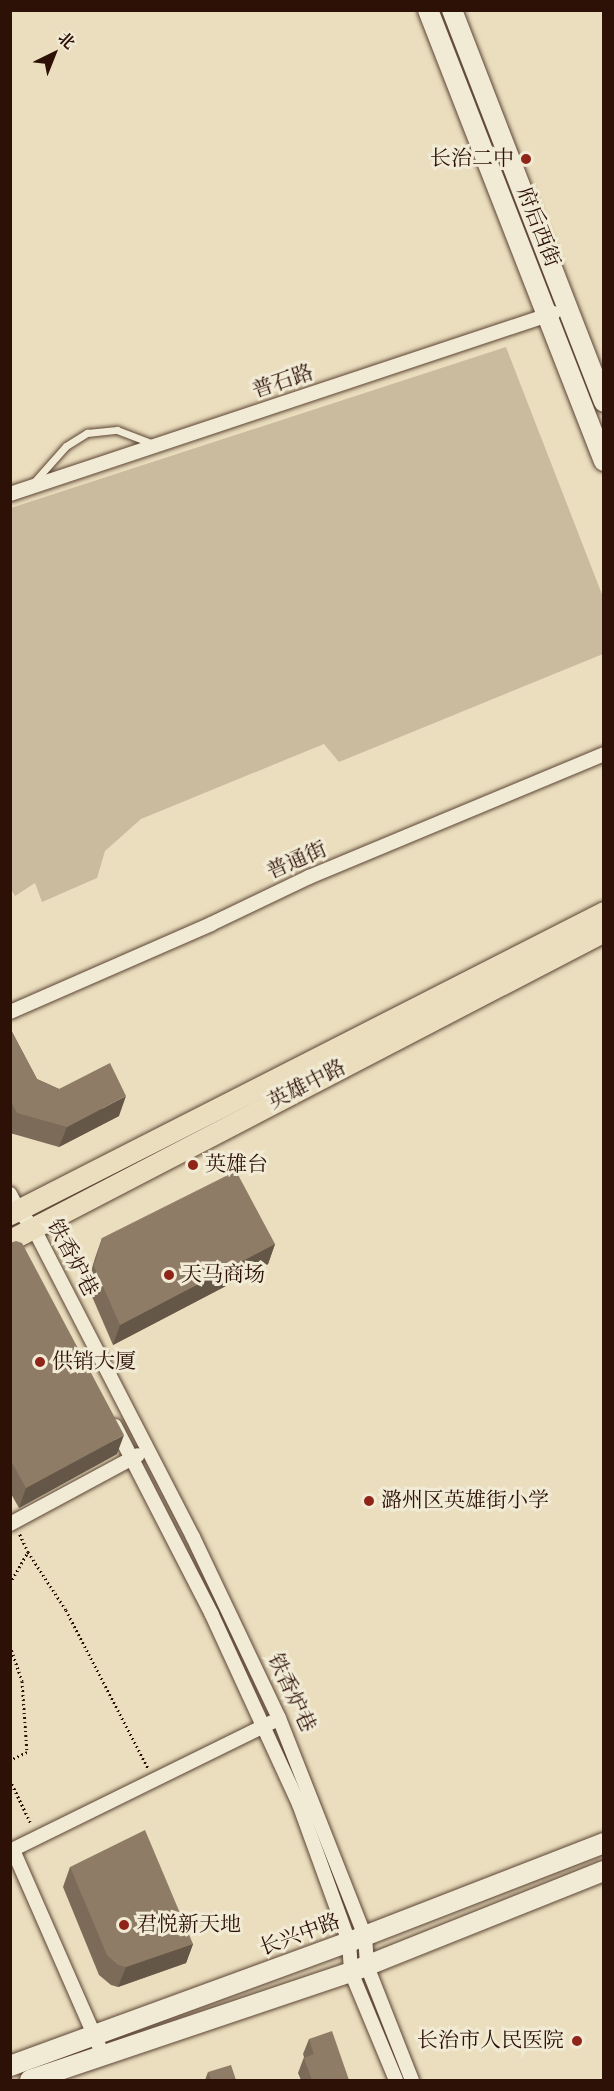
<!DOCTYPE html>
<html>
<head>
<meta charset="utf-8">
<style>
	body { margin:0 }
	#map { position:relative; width:614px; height:2091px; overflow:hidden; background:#eadebe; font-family:"IM FELL Double Pica","Noto Serif SC",serif }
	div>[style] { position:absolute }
	.green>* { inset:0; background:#cabb9f }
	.path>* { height:3px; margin-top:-1.5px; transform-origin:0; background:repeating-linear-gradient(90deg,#2d1106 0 1.5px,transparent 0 4.5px) }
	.roads { filter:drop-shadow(0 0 2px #5c4434) drop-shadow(0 0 2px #5c4434) }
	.lane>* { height:7px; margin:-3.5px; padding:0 3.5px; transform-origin:3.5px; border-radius:3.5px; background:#f1ead5 }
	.street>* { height:14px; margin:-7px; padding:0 7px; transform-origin:7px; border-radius:7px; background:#f1ead5 }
	.secondary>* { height:20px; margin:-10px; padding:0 10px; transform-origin:10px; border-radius:10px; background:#f1ead5 }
	.primary>* { height:21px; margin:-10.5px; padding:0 10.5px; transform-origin:10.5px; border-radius:10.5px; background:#eadebe }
	.wall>* { inset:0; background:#7b6b58 }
	.shaded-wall>* { inset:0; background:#645747 }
	.building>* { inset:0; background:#8f7c66 }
	.dots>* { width:16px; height:16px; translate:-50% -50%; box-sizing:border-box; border:3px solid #f1ead5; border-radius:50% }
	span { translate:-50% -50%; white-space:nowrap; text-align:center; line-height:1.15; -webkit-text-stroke:6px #f1ead5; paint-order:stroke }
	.poi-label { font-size:21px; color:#2d1106 }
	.right { translate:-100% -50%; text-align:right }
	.left { translate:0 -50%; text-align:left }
	.street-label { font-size:21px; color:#2d1106 }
	.frame { position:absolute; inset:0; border:12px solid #2d1106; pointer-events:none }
	.north { position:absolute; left:24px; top:24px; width:60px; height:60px; -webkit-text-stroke:4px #f1ead5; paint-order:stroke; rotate:43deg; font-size:16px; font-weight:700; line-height:24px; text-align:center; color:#2d1106 }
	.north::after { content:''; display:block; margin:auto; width:21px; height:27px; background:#2d1106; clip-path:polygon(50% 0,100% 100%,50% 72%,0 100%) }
</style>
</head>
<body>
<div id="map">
	<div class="green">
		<div style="clip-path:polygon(506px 347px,603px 597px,603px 654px,339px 762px,324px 744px,141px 819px,105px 851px,97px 878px,42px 902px,35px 883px,15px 896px,10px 887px,11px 508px)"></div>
	</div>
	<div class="path">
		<div style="left:28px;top:1552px;width:69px;rotate:56.8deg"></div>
		<div style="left:66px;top:1610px;width:178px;rotate:62.6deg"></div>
		<div style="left:10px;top:1583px;width:36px;rotate:-60deg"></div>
		<div style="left:28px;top:1552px;width:21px;rotate:-115deg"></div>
		<div style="left:10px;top:1646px;width:37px;rotate:71deg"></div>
		<div style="left:22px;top:1681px;width:71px;rotate:86deg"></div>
		<div style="left:27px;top:1752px;width:19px;rotate:155deg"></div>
		<div style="left:10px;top:1780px;width:49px;rotate:64.5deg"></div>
	</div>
	<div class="roads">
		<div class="lane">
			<div style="left:34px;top:482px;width:48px;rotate:-48.4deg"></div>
			<div style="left:66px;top:446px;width:25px;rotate:-32deg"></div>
			<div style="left:87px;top:433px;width:30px;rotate:-6deg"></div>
			<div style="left:117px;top:430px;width:39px;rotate:21deg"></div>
		</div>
		<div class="street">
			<div style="left:10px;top:494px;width:573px;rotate:-18.4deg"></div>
			<div style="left:10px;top:1012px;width:219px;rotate:-23.6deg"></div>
			<div style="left:211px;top:924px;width:109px;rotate:-25.6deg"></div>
			<div style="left:309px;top:877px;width:320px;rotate:-22.6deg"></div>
			<div style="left:10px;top:1194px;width:18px;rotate:63deg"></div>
			<div style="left:18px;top:1210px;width:23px;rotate:49deg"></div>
			<div style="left:33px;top:1227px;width:349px;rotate:62.7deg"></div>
			<div style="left:193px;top:1537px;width:200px;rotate:64.6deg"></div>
			<div style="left:279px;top:1718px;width:234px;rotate:68.5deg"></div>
			<div style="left:365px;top:1936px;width:30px;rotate:86deg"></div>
			<div style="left:367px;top:1966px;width:123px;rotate:68.5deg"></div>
			<div style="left:115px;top:1426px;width:212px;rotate:62.8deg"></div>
			<div style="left:212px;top:1615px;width:208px;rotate:65.3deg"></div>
			<div style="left:299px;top:1804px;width:147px;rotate:70.1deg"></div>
			<div style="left:349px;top:1942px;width:30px;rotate:86deg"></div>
			<div style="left:351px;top:1972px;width:117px;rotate:67.4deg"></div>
			<div style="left:10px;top:1524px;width:145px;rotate:-28.3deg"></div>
			<div style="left:13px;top:1850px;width:224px;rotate:66.3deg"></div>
			<div style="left:10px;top:1851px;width:292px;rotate:-26.2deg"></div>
		</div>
		<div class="secondary">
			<div style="left:428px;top:10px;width:484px;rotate:68.7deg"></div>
			<div style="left:452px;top:10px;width:420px;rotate:68.8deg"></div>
			<div style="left:10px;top:2066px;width:361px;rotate:-20.1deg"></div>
			<div style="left:349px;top:1942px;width:274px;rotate:-21.2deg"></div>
			<div style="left:30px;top:2080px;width:339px;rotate:-18.6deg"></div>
			<div style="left:351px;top:1972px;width:272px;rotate:-21.8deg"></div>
		</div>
		<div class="primary">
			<div style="left:10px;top:1214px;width:666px;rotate:-26.95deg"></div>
			<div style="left:10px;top:1240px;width:670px;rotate:-27.48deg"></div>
		</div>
	</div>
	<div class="wall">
		<div style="clip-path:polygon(10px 1028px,37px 1079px,119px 1116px,59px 1147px,10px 1133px)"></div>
		<div style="clip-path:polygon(102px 1238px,275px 1244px,268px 1264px,113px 1345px,87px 1285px,95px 1258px)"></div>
		<div style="clip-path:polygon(10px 1243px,117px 1454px,19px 1508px,10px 1492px)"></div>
		<div style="clip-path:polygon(70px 1867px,193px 1944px,186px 1963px,118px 1987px,111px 1985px,99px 1975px,63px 1887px)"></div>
		<div style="clip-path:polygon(309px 2039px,349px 2080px,301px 2080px,298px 2073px,304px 2057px,303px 2054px)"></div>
		<div style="clip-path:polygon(208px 2072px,236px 2080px,205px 2080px)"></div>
	</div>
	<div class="shaded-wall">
		<div style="clip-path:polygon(126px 1096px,119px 1116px,59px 1147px,67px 1127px)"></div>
		<div style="clip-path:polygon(275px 1244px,268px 1264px,113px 1345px,120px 1325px)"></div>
		<div style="clip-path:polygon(124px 1435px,117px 1454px,19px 1508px,26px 1488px)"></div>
		<div style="clip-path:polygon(193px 1944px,186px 1963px,118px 1987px,126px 1967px)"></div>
	</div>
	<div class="building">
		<div style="clip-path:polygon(10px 1028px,37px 1079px,59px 1089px,110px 1063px,126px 1096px,67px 1127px,17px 1113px,10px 1100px)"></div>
		<div style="clip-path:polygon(236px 1171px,275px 1244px,120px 1325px,94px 1266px,102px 1238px)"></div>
		<div style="clip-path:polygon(16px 1241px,22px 1243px,124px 1435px,26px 1488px,10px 1459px,10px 1243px)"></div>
		<div style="clip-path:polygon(145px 1830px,193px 1944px,126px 1967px,118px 1965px,107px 1955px,70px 1867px)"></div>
		<div style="clip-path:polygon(332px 2031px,349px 2080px,312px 2080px,304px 2058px,314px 2054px,309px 2039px)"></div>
		<div style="clip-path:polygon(231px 2065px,236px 2080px,211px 2080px,208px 2072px)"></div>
	</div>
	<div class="dots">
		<div style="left:526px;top:159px;background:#8f2418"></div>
		<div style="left:193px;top:1165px;background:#8f2418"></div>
		<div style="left:169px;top:1275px;background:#8f2418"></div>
		<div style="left:40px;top:1362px;background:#8f2418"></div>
		<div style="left:369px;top:1501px;background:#8f2418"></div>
		<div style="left:124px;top:1925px;background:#8f2418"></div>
		<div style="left:577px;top:2041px;background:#8f2418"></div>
	</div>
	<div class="poi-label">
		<span class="right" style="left:514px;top:159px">长治二中</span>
		<span class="left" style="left:205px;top:1165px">英雄台</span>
		<span class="left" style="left:181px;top:1275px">天马商场</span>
		<span class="left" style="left:52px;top:1362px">供销大厦</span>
		<span class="left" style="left:381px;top:1501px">潞州区英雄街小学</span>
		<span class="left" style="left:136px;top:1925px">君悦新天地</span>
		<span class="right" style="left:564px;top:2041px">长治市人民医院</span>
	</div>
	<div class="street-label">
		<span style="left:538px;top:227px;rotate:69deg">府后西街</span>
		<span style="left:283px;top:382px;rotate:-19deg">普石路</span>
		<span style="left:297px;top:861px;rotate:-24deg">普通街</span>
		<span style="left:307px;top:1085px;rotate:-27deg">英雄中路</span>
		<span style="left:72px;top:1258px;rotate:62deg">铁香炉巷</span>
		<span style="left:291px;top:1693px;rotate:65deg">铁香炉巷</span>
		<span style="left:300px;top:1935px;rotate:-20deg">长兴中路</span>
	</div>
	<div class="frame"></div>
	<div class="north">北</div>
</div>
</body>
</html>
